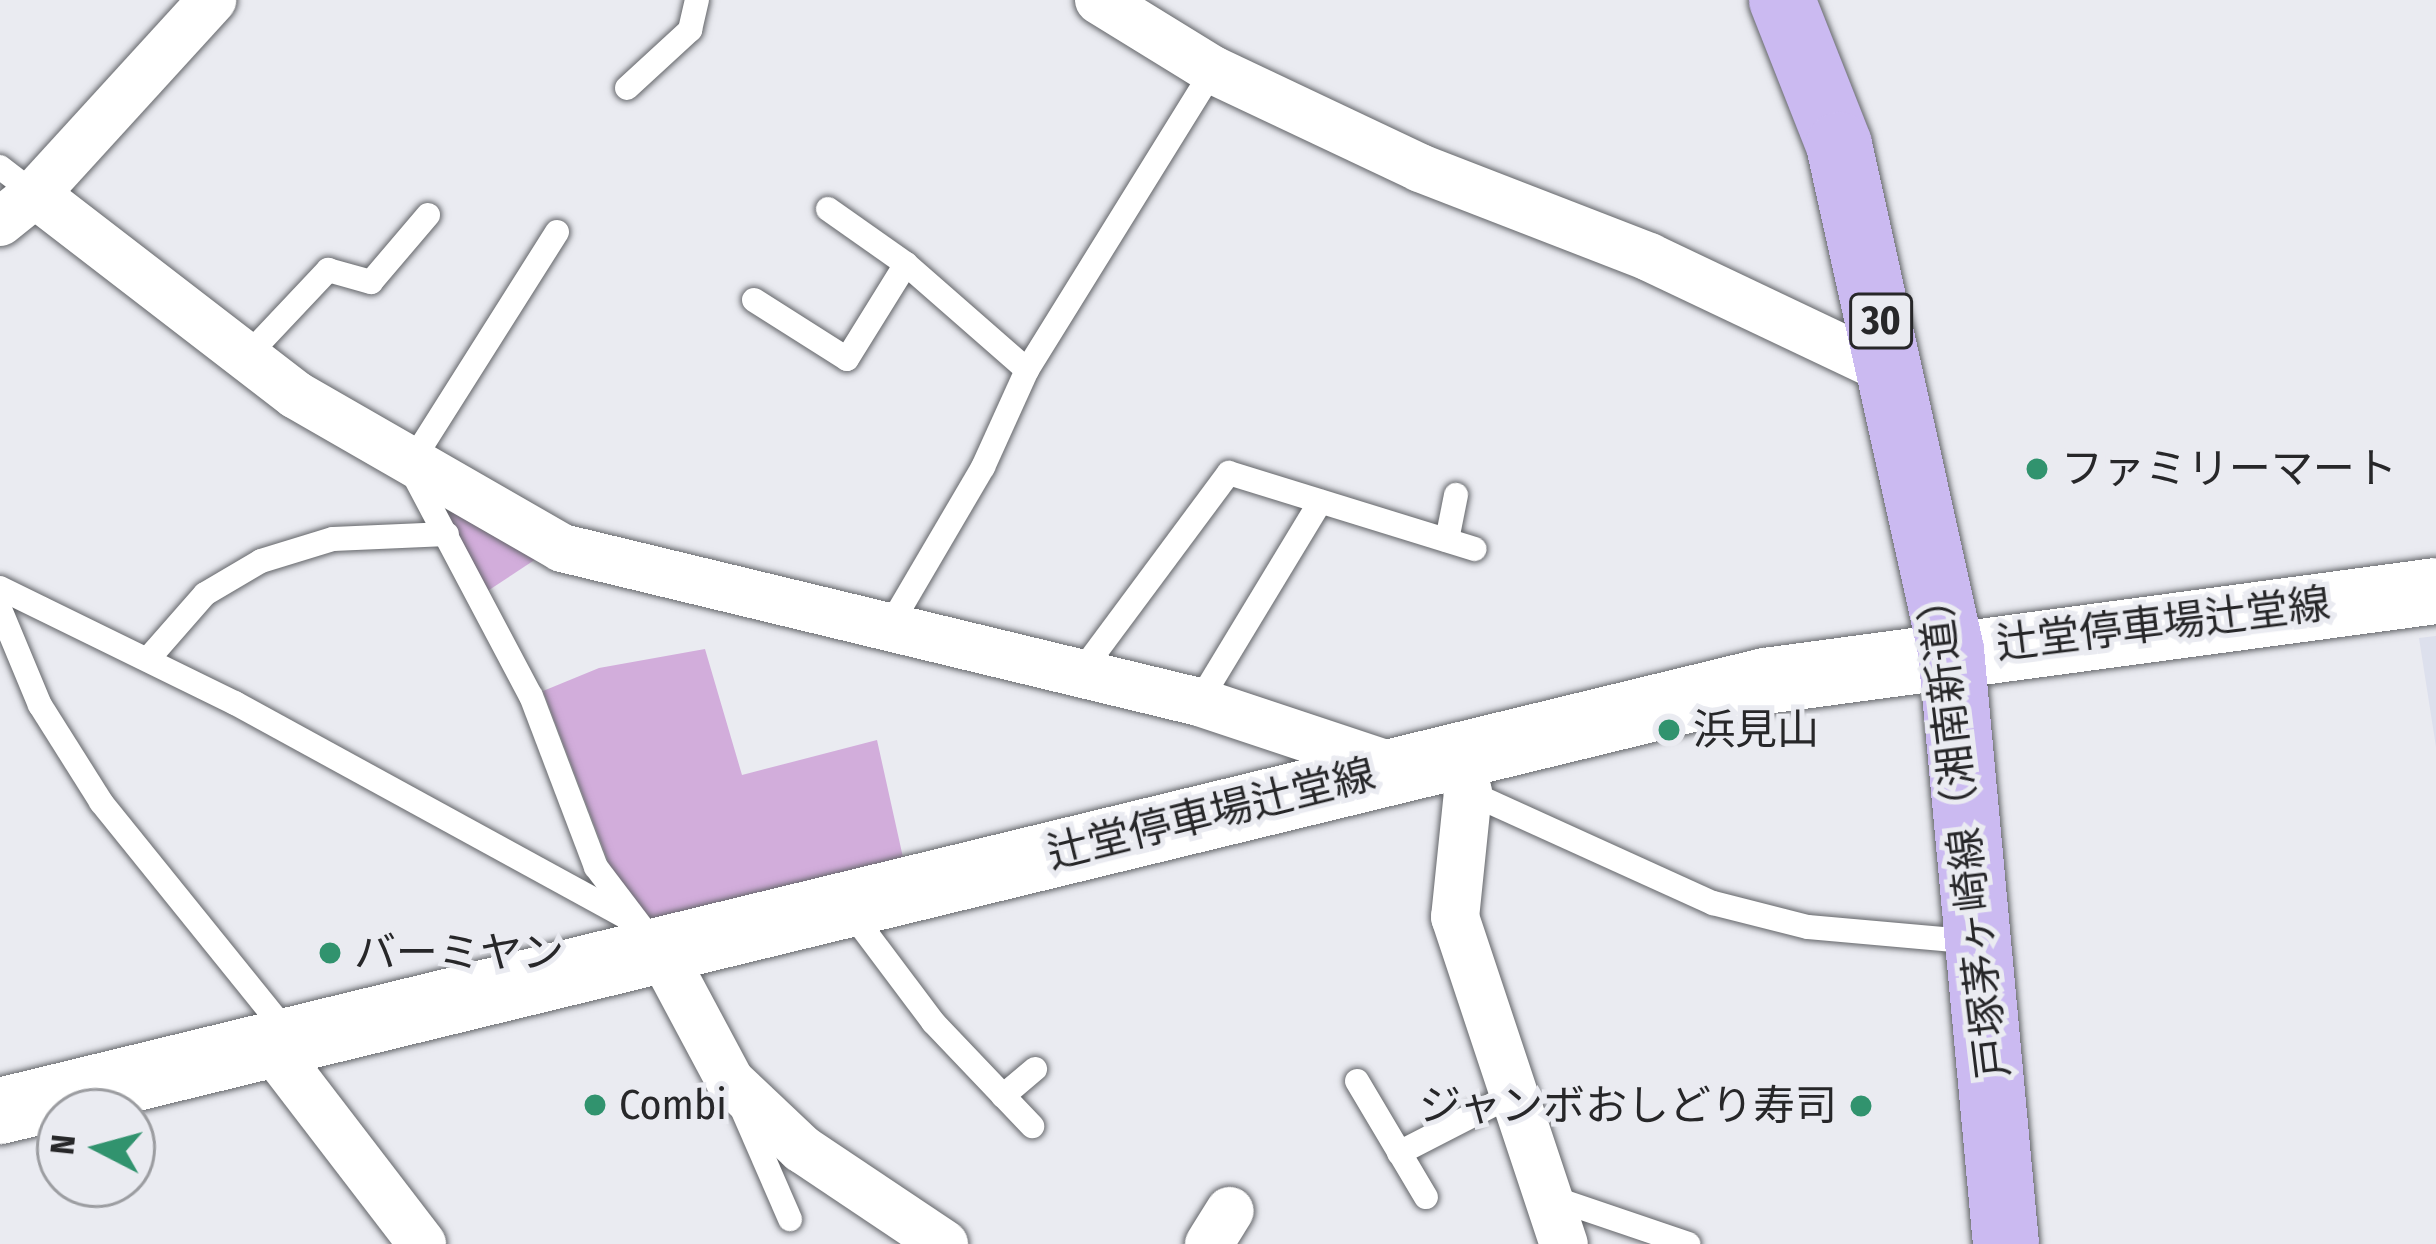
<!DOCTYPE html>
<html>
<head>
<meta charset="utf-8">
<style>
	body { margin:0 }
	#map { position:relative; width:2436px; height:1244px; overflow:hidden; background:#eaebf1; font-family:"Fira Sans Condensed","Noto Sans JP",sans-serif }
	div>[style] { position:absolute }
	.built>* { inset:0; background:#dde0ed }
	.green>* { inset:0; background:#d2addb }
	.roads { filter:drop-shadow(0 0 3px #636569) drop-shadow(0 0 3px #636569) }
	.lane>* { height:24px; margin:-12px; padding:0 12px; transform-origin:12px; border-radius:12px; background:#fff }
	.street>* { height:48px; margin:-24px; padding:0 24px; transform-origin:24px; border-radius:24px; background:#fff }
	.secondary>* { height:66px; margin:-33px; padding:0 33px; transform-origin:33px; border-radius:33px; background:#fff }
	.primary>* { height:66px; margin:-33px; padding:0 33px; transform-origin:33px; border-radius:33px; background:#cbbaf1 }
	.dots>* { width:33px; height:33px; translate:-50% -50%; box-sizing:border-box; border:6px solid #eaebf1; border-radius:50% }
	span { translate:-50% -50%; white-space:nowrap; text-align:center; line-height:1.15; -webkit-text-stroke:10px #eaebf1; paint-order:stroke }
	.shield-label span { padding:3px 9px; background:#eaebf1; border:3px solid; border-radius:9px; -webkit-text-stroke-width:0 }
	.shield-label { font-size:39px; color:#272729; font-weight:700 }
	.poi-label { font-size:42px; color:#272729 }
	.left { translate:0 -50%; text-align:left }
	.right { translate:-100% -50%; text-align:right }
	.street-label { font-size:42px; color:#272729 }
	.north { position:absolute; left:36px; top:1088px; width:120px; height:120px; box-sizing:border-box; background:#eaebf1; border:3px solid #9c9da1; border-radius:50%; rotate:276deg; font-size:33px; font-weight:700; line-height:48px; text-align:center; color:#272729 }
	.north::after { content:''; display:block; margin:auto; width:42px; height:54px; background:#31936e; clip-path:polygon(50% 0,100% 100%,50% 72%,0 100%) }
</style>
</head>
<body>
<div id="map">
	<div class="built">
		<div style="clip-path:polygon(2436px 636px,2436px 747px,2419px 638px)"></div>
	</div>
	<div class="green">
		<div style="clip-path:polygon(420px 488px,536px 559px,483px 594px)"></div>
		<div style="clip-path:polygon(705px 649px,742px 775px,877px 740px,906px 871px,648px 930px,611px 869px,543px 691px,599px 668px)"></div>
	</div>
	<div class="roads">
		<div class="lane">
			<div style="left:627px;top:88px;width:86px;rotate:-42.6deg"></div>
			<div style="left:690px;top:30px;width:31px;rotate:-77deg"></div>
			<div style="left:0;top:167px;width:44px;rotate:37.6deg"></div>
			<div style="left:828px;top:209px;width:95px;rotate:35.2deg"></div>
			<div style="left:906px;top:264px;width:161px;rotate:41.2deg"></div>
			<div style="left:557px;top:232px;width:277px;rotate:122.3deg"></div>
			<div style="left:409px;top:466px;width:260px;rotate:62.1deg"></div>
			<div style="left:531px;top:696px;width:183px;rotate:69.2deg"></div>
			<div style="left:596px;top:867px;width:94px;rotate:52.8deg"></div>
			<div style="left:754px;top:300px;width:110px;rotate:32.4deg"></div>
			<div style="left:847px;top:359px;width:112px;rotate:-58.2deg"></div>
			<div style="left:246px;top:357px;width:120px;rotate:-46.7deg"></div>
			<div style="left:328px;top:270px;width:45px;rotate:15.6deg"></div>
			<div style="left:371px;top:282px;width:88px;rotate:-49.6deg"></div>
			<div style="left:1447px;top:540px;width:46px;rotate:-78.7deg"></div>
			<div style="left:0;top:588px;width:262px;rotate:26.1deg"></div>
			<div style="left:235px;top:703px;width:443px;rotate:28.7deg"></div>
			<div style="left:0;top:609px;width:104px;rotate:67.4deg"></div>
			<div style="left:40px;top:705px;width:115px;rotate:57.8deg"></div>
			<div style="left:101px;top:802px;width:299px;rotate:51.1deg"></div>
			<div style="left:888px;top:629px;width:188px;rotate:-59.6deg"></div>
			<div style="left:983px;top:467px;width:107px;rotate:-65.6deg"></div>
			<div style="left:1027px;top:370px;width:353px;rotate:-58.2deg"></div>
			<div style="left:148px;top:659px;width:86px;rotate:-48.8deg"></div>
			<div style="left:205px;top:594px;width:65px;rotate:-30.5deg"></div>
			<div style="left:261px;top:561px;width:75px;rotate:-17deg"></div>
			<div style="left:333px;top:539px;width:114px;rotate:-2.5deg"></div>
			<div style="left:1078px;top:676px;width:253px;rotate:-53.4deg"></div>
			<div style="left:1229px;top:473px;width:257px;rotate:17.2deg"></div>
			<div style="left:1199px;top:702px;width:234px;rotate:-58.8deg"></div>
			<div style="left:1468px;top:792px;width:269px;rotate:24.4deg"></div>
			<div style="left:1713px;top:903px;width:98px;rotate:14.2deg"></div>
			<div style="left:1808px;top:927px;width:169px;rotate:5.1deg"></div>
			<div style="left:849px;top:910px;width:140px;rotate:53.1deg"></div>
			<div style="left:933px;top:1022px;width:144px;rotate:46.4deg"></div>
			<div style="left:1357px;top:1081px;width:135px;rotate:59.3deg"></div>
			<div style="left:1003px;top:1096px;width:42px;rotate:-40.2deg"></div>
			<div style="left:743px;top:1111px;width:118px;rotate:66.5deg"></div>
			<div style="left:1399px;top:1153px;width:129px;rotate:-27.2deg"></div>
			<div style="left:1553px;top:1198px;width:143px;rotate:18.8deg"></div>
		</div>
		<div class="street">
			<div style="left:1099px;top:0;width:134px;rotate:31.6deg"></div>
			<div style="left:1213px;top:70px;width:229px;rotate:25.3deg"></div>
			<div style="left:1420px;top:168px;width:246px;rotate:21.2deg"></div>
			<div style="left:1649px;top:257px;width:270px;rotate:25.4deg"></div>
			<div style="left:35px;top:194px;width:329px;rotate:37.6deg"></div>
			<div style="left:296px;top:395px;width:307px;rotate:29.9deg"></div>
			<div style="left:562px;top:548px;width:655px;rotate:13.59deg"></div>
			<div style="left:1199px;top:702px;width:209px;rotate:18.4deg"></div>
			<div style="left:0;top:222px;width:45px;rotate:-38.7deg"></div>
			<div style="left:35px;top:194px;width:263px;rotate:-47.6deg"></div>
			<div style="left:1459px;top:754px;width:39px;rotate:77deg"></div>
			<div style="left:1468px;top:792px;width:126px;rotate:95.9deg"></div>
			<div style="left:1455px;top:917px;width:345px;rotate:71.6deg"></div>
			<div style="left:659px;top:948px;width:151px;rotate:61.9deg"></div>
			<div style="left:730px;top:1081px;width:99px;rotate:43.4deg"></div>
			<div style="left:802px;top:1149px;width:171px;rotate:33.8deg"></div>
			<div style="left:268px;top:1043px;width:253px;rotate:52.5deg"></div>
			<div style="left:1209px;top:1244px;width:39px;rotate:-58deg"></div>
		</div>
		<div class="secondary">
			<div style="left:0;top:1111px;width:1817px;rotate:-13.69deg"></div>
			<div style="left:1765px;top:681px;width:677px;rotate:-7.64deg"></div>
		</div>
		<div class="primary">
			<div style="left:1782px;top:0;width:156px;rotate:68.5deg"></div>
			<div style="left:1839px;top:145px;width:517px;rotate:77.5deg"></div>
			<div style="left:1951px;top:650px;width:597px;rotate:84.71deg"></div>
		</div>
	</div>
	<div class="dots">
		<div style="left:2037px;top:469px;background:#31936e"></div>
		<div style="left:1669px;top:730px;background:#31936e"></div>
		<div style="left:330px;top:953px;background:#31936e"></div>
		<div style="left:595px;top:1105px;background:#31936e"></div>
		<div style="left:1861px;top:1106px;background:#31936e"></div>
	</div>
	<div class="shield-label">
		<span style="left:1881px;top:321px">30</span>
	</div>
	<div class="poi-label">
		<span class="left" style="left:2061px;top:469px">ファミリーマート</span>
		<span class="left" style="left:1693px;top:730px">浜見山</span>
		<span class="left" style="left:354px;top:953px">バーミヤン</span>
		<span class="left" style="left:619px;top:1105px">Combi</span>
		<span class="right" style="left:1837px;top:1106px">ジャンボおしどり寿司</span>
	</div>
	<div class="street-label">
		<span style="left:2163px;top:624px;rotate:-7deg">辻堂停車場辻堂線</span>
		<span style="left:1211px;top:814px;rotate:-14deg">辻堂停車場辻堂線</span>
		<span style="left:1964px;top:828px;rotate:-97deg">戸塚茅ヶ崎線（湘南新道）</span>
	</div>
	<div class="north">N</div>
</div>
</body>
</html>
